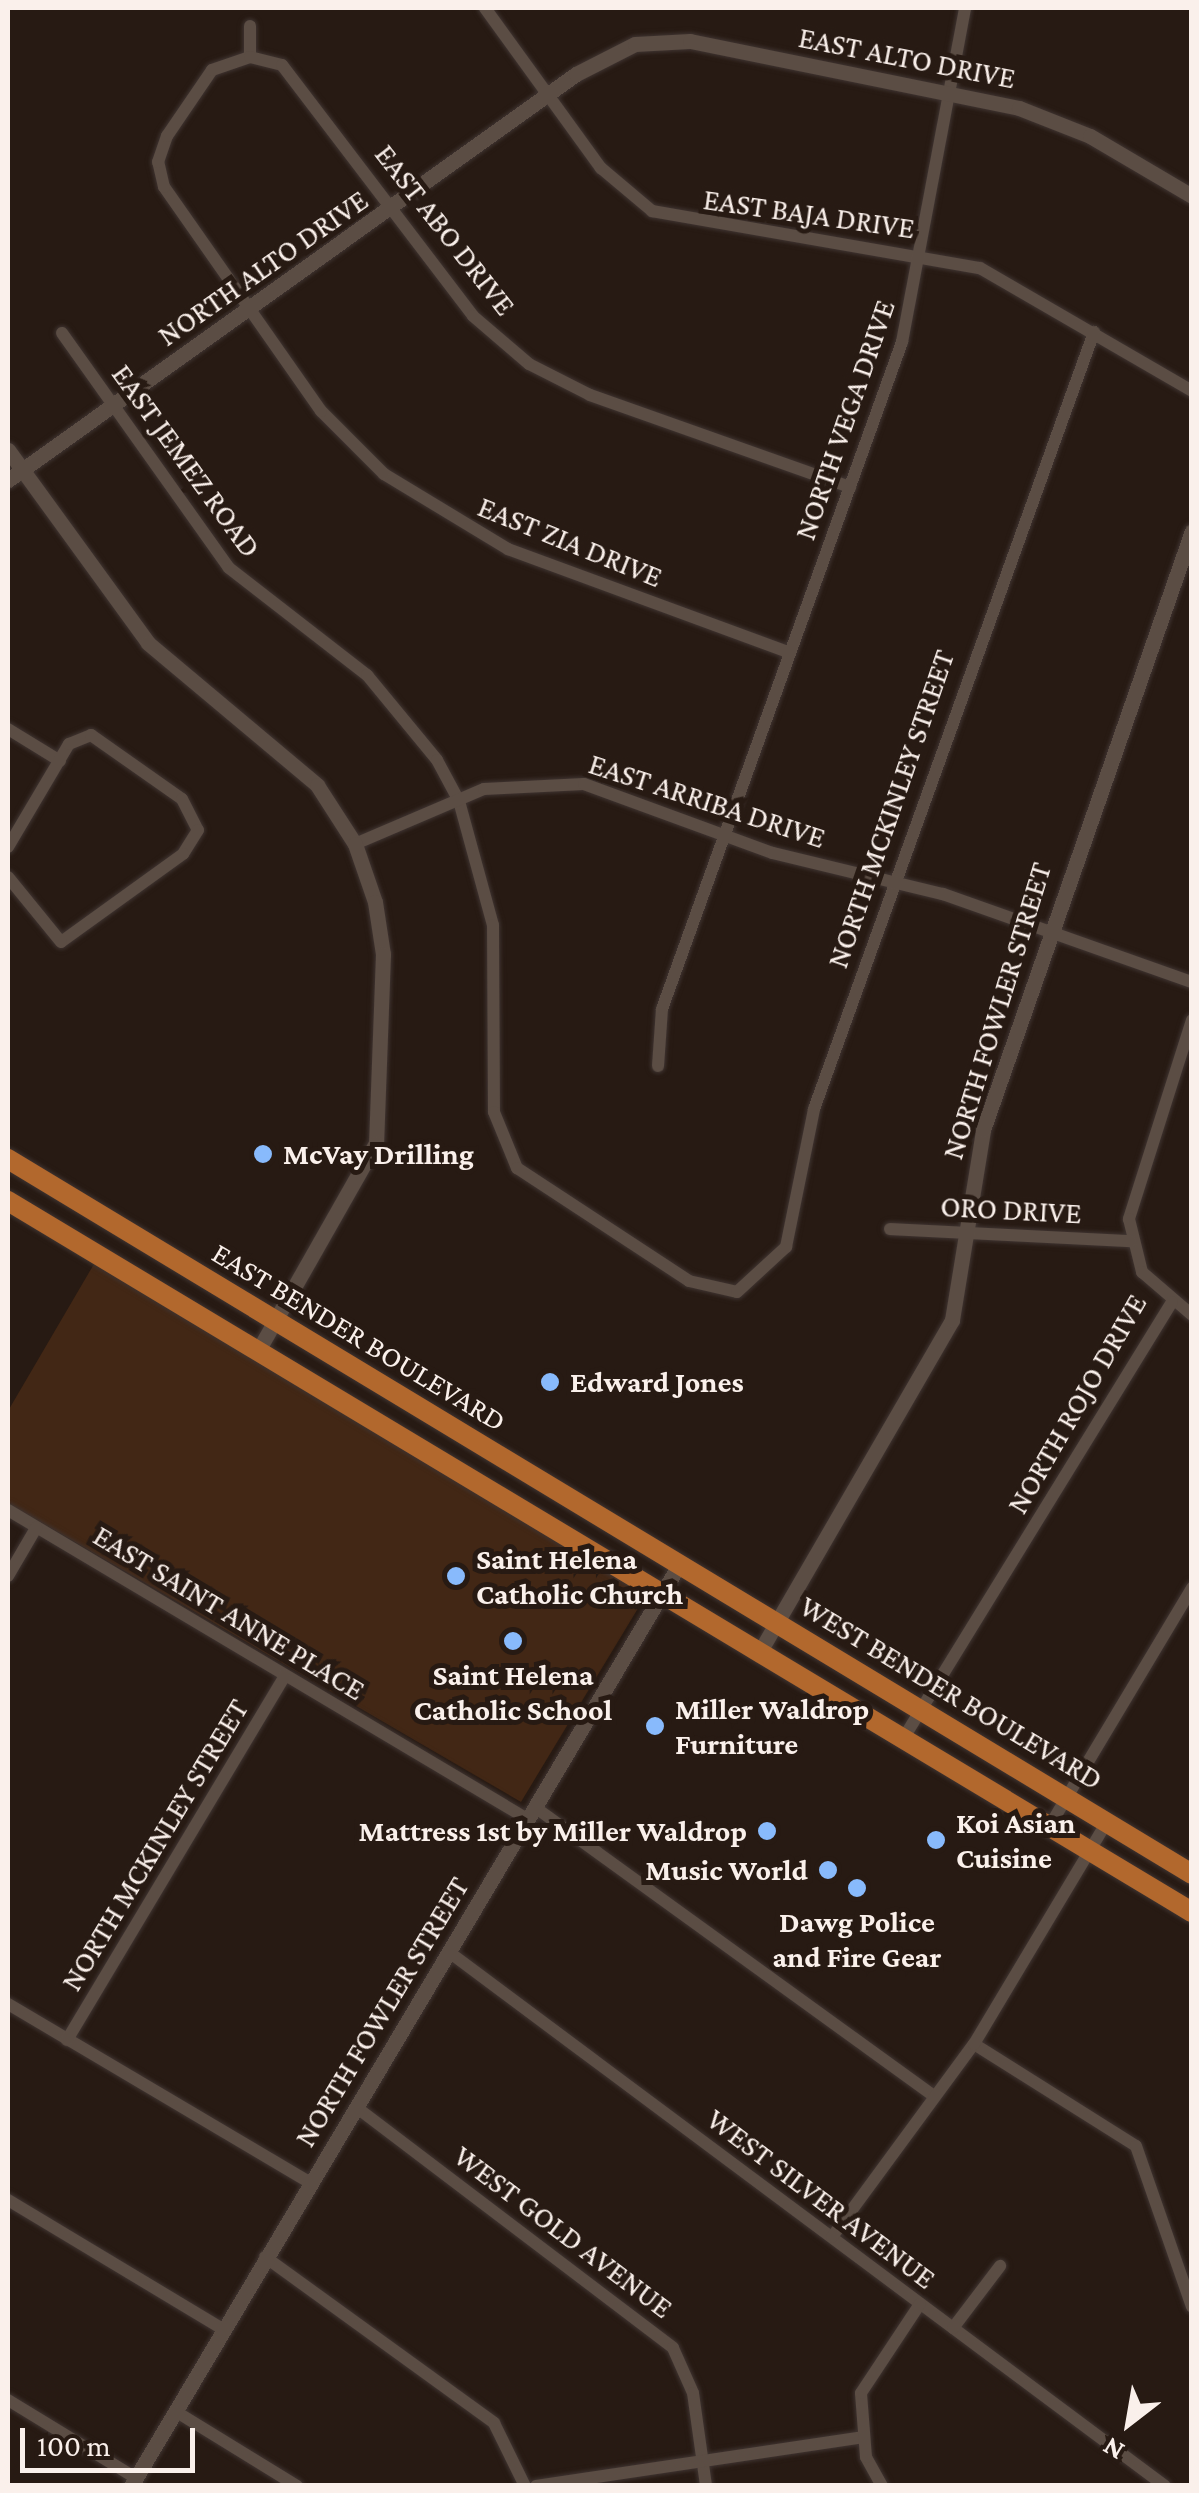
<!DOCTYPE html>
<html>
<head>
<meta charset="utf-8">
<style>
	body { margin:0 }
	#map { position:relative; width:1199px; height:2493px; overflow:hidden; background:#271a13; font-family:"Crimson Pro",serif }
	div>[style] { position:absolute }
	.green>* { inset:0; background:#422715 }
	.roads { filter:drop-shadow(0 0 2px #3f3431) drop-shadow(0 0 2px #3f3431) }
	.minor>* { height:12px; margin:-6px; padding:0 6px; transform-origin:6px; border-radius:6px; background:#5b4d44 }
	.tertiary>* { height:15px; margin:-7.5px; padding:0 7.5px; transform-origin:7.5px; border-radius:7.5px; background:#5b4d44 }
	.primary>* { height:20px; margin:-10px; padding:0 10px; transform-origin:10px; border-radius:10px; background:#b2682d }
	.dots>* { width:28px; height:28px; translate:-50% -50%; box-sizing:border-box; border:5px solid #271a13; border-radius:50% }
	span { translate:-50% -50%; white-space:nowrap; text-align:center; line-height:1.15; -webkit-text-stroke:10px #271a13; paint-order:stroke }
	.street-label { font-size:30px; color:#faf0eb }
	.poi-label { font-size:30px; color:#faf0eb; font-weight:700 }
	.left { translate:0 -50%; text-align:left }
	.right { translate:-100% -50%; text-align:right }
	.frame { position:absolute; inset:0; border:10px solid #faf0eb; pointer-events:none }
	.north { position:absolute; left:1079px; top:2373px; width:100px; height:100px; -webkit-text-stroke:8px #271a13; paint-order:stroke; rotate:211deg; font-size:28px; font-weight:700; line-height:40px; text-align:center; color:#faf0eb }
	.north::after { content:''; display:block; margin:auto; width:35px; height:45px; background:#faf0eb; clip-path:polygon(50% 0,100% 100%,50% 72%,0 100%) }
	.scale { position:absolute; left:20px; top:2428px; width:175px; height:45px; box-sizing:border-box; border:5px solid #faf0eb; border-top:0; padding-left:12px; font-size:30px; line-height:35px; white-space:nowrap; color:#faf0eb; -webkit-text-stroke:8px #271a13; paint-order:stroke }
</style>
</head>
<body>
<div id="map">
	<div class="green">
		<div style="clip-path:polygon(94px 1264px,646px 1595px,521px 1802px,8px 1503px,8px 1411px)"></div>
	</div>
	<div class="roads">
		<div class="minor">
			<div style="left:485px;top:8px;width:198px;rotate:54.1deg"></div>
			<div style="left:601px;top:168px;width:67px;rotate:40.1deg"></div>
			<div style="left:652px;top:211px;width:333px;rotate:9.9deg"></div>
			<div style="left:980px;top:268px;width:245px;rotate:30.1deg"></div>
			<div style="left:250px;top:57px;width:31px;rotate:-90deg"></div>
			<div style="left:62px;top:333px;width:288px;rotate:54.6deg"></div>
			<div style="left:229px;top:568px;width:175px;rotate:37.8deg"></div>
			<div style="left:367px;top:675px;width:110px;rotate:50.5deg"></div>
			<div style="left:437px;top:760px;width:47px;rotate:61.8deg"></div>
			<div style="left:459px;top:801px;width:129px;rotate:74.7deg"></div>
			<div style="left:493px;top:925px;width:187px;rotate:89.7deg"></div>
			<div style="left:494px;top:1112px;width:61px;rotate:67.7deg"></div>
			<div style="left:517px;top:1168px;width:206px;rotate:33.3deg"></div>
			<div style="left:689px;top:1281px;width:49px;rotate:12.9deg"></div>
			<div style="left:737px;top:1292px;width:67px;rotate:-42.6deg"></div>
			<div style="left:786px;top:1247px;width:141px;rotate:-78.5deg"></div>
			<div style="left:814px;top:1109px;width:826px;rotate:-70.18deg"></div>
			<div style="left:788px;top:652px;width:298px;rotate:-159.8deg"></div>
			<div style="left:508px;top:549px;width:145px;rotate:-148.8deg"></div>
			<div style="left:384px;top:474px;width:89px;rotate:-135deg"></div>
			<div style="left:321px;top:411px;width:274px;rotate:-125deg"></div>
			<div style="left:164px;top:187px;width:26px;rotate:-103deg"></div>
			<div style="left:158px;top:162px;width:28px;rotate:-71deg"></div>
			<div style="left:167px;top:136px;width:80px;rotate:-55.7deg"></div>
			<div style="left:212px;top:70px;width:40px;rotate:-18.9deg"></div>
			<div style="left:250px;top:57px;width:33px;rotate:14deg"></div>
			<div style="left:282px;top:65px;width:315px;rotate:52.7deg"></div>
			<div style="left:473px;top:316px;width:74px;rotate:40.6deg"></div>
			<div style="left:529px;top:364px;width:68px;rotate:26.9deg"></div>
			<div style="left:590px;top:395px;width:276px;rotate:19.5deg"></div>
			<div style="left:8px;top:729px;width:61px;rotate:31.6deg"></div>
			<div style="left:355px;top:844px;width:140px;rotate:-23.1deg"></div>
			<div style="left:484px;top:789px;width:100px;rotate:-2.9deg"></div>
			<div style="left:584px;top:784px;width:201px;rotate:20.1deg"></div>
			<div style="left:773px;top:853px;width:175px;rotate:13.6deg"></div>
			<div style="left:943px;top:894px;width:264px;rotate:19.5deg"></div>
			<div style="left:8px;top:847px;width:120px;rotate:-59.4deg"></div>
			<div style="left:69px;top:744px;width:24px;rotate:-22deg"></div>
			<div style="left:91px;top:735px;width:111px;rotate:35.1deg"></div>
			<div style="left:182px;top:799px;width:35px;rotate:63deg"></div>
			<div style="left:198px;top:830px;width:28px;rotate:122deg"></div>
			<div style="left:183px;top:854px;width:150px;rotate:144.2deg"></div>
			<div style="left:61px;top:942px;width:84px;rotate:-129.2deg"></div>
			<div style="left:1192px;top:1020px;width:209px;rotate:107.6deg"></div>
			<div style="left:1129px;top:1219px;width:55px;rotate:76.2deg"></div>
			<div style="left:1142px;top:1272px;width:66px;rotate:40.7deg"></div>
			<div style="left:658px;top:1066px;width:57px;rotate:-86deg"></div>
			<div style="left:662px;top:1009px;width:709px;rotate:-70.21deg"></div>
			<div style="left:902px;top:342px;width:340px;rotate:-79.3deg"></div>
			<div style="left:890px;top:1229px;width:241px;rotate:2.9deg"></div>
			<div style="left:8px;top:1510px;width:606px;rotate:30.75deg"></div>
			<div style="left:8px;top:1576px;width:56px;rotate:-59.7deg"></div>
			<div style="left:903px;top:1739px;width:513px;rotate:-58.39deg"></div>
			<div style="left:536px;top:1808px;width:491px;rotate:35.9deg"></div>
			<div style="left:1049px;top:1827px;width:279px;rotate:-59.1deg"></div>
			<div style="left:449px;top:1952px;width:893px;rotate:36.72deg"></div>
			<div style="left:8px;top:2004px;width:352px;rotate:30.6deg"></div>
			<div style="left:67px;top:2040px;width:424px;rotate:-59.1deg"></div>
			<div style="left:974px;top:2044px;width:191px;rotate:32.2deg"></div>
			<div style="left:1136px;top:2146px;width:170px;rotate:70.8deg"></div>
			<div style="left:356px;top:2107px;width:398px;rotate:37.2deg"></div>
			<div style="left:673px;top:2348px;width:49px;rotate:66deg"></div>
			<div style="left:693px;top:2393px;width:94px;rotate:82deg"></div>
			<div style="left:8px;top:2200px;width:252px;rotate:31deg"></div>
			<div style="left:832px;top:2237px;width:240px;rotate:-53.7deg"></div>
			<div style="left:974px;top:2044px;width:259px;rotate:-59.1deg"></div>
			<div style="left:265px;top:2257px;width:283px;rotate:35.9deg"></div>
			<div style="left:494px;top:2423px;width:70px;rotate:63.8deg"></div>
			<div style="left:953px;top:2328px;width:78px;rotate:-52.8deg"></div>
			<div style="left:8px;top:2400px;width:150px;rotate:31.4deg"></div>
			<div style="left:175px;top:2411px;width:143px;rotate:31.6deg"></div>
			<div style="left:536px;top:2486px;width:330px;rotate:-8.5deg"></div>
			<div style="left:882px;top:2486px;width:33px;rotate:-119deg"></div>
			<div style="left:866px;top:2457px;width:64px;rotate:-94.5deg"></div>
			<div style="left:861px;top:2393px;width:107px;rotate:-56.5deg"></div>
		</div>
		<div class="tertiary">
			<div style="left:8px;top:450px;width:238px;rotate:54deg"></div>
			<div style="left:148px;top:643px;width:221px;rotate:40deg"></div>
			<div style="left:317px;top:785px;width:70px;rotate:57.2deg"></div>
			<div style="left:355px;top:844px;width:61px;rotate:71deg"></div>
			<div style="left:375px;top:902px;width:53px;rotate:81.3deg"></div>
			<div style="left:383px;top:954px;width:189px;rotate:92.1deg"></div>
			<div style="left:376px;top:1143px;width:239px;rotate:119.6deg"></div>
			<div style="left:8px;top:480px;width:698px;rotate:-35.56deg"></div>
			<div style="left:576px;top:74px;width:66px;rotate:-27deg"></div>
			<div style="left:635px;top:44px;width:55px;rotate:-3.1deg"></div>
			<div style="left:690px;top:41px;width:336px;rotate:11.5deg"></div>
			<div style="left:1019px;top:108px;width:76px;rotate:21.5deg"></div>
			<div style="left:1090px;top:136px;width:118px;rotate:30.5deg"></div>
			<div style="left:759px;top:1653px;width:385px;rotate:-59.9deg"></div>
			<div style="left:952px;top:1320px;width:193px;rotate:-80.7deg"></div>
			<div style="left:983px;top:1130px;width:634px;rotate:-70.77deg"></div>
			<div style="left:131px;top:2486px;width:1072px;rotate:-59.25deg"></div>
		</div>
		<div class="primary">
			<div style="left:8px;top:1159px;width:1383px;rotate:31.13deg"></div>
			<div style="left:8px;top:1201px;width:1381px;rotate:30.99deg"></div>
		</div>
	</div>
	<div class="dots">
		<div style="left:263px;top:1154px;background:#88bafc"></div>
		<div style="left:550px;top:1382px;background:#88bafc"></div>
		<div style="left:456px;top:1576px;background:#88bafc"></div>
		<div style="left:513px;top:1641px;background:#88bafc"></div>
		<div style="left:655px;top:1726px;background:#88bafc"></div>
		<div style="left:767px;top:1831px;background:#88bafc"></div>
		<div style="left:936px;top:1840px;background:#88bafc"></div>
		<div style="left:828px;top:1870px;background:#88bafc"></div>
		<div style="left:857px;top:1888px;background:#88bafc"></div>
	</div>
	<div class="street-label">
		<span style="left:907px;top:58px;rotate:11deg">EAST ALTO DRIVE</span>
		<span style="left:809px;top:214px;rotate:8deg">EAST BAJA DRIVE</span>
		<span style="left:445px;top:230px;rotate:52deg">EAST ABO DRIVE</span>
		<span style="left:263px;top:268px;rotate:-35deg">NORTH ALTO DRIVE</span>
		<span style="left:845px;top:420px;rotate:-71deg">NORTH VEGA DRIVE</span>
		<span style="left:186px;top:461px;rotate:54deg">EAST JEMEZ ROAD</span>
		<span style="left:570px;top:542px;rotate:22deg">EAST ZIA DRIVE</span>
		<span style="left:707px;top:801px;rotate:18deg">EAST ARRIBA DRIVE</span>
		<span style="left:891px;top:809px;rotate:-71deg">NORTH MCKINLEY STREET</span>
		<span style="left:997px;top:1011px;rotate:-73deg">NORTH FOWLER STREET</span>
		<span style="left:1011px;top:1210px;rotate:3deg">ORO DRIVE</span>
		<span style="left:359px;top:1337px;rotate:31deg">EAST BENDER BOULEVARD</span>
		<span style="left:1077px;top:1404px;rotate:-60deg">NORTH ROJO DRIVE</span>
		<span style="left:229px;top:1613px;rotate:31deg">EAST SAINT ANNE PLACE</span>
		<span style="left:951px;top:1693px;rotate:31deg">WEST BENDER BOULEVARD</span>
		<span style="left:155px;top:1845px;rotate:-59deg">NORTH MCKINLEY STREET</span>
		<span style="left:382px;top:2012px;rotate:-59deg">NORTH FOWLER STREET</span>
		<span style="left:821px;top:2199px;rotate:37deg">WEST SILVER AVENUE</span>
		<span style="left:563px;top:2232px;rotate:37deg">WEST GOLD AVENUE</span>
	</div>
	<div class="poi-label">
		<span class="left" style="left:283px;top:1154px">McVay Drilling</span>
		<span class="left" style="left:570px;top:1382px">Edward Jones</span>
		<span class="left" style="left:476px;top:1576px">Saint Helena<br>Catholic Church</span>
		<span style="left:513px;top:1692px">Saint Helena<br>Catholic School</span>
		<span class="left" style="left:675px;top:1726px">Miller Waldrop<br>Furniture</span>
		<span class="left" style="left:956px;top:1840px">Koi Asian<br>Cuisine</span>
		<span class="right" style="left:747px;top:1831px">Mattress 1st by Miller Waldrop</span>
		<span class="right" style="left:808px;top:1870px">Music World</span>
		<span style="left:857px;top:1939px">Dawg Police<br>and Fire Gear</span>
	</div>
	<div class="frame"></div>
	<div class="north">N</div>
	<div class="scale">100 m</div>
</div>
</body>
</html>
